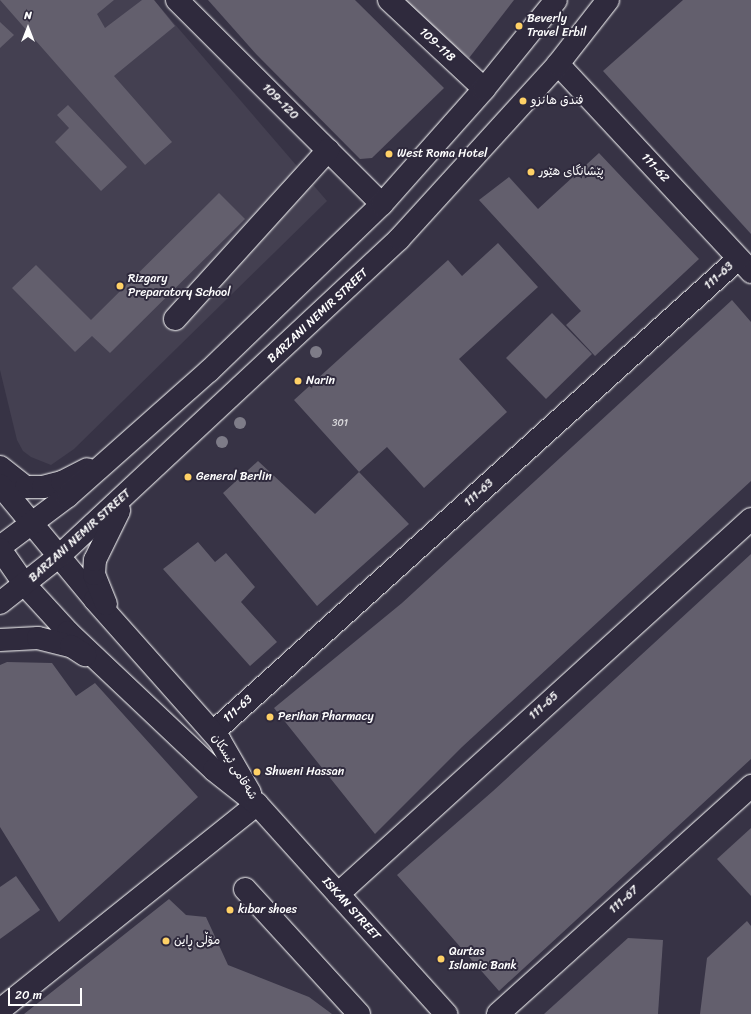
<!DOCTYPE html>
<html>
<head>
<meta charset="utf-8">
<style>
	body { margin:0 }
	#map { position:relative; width:751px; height:1014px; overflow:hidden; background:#373345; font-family:Sriracha,"Playpen Sans Arabic",sans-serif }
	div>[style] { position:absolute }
	.built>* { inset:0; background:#444051 }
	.building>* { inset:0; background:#635f6d }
	.roads { filter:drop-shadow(0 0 1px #fff) drop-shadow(0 0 1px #fff) }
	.minor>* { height:22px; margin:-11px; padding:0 11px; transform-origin:11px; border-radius:11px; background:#2f2a3d }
	.major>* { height:22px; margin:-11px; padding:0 11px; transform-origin:11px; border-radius:11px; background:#2f2a3d }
	.trees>* { width:12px; height:12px; margin:-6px; border-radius:50%; background:#7e7c88 }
	.dots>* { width:11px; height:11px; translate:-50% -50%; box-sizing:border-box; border:2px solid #2f2a3d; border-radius:50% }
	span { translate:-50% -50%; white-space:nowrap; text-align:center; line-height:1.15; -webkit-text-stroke:4px #2f2a3d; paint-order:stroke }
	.number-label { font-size:10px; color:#d8d7da }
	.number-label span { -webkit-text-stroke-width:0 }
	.poi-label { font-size:12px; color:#fff }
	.left { translate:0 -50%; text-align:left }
	.street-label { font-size:12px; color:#fff }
	.north { position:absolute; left:8px; top:8px; width:40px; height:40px; -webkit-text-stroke:3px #2f2a3d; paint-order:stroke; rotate:0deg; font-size:11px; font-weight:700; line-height:16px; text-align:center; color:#fff }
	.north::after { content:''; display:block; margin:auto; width:14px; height:18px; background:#fff; clip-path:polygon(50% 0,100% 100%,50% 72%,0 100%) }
	.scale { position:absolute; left:8px; top:988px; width:74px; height:18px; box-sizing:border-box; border:2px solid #fff; border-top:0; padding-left:5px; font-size:12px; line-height:14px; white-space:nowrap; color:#fff; -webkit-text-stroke:3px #2f2a3d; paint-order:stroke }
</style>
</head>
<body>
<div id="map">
	<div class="built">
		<div style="clip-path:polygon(0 0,154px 0,327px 201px,74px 449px,51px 465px,31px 457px,23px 451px,17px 440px,0 370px)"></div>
	</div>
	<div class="building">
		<div style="clip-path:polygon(0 0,114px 0,97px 14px,105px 28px,142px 0,154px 0,175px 26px,114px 76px,172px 142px,145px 165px)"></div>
		<div style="clip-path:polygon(208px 0,355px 0,444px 88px,372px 158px,360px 159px,257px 55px)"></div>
		<div style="clip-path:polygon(403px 0,514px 0,469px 58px,414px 13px)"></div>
		<div style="clip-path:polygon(683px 0,751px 0,751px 234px,603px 71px)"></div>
		<div style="clip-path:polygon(0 22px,14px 35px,0 48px)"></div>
		<div style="clip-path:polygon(68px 105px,127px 167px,101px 191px,55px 142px,69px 128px,57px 115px)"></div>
		<div style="clip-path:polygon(599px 153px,699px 259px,595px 356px,566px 325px,581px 311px,479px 200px,509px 177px,538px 209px)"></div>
		<div style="clip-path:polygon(219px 193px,245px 219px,110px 353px,92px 336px,75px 352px,12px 288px,36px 265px,91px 320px)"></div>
		<div style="clip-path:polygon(498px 243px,538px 287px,459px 359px,507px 412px,424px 488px,387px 447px,359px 472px,294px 400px,448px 260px,462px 276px)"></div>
		<div style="clip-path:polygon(732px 300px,751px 322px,751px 481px,462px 747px,375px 834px,274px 708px,402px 603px)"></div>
		<div style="clip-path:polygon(552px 313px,592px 354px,546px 399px,506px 358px)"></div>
		<div style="clip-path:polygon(258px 461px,315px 514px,359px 472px,409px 524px,317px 606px,223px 493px)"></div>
		<div style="clip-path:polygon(198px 542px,215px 562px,226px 553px,255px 587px,241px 602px,277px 642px,250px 666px,163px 569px)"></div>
		<div style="clip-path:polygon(751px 554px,751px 759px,499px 991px,397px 875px,493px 791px)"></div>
		<div style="clip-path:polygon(7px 662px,52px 663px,76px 696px,95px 683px,198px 797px,59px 922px,0 827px,0 665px)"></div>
		<div style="clip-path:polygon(751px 828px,751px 896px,717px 859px)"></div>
		<div style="clip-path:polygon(16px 876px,40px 910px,0 939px,0 887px)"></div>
		<div style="clip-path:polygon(169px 899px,186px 915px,206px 917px,228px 965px,309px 997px,332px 1014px,24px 1014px)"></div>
		<div style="clip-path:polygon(747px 921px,751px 926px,751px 1014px,700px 1014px,707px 958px)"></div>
		<div style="clip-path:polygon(628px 938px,663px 940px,658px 1014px,544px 1014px)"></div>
	</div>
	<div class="roads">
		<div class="minor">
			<div style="left:177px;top:0;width:289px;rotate:44.9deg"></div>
			<div style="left:389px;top:0;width:130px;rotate:43.1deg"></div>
			<div style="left:558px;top:64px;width:284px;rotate:47.1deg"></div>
			<div style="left:175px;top:319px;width:228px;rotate:-47.8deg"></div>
			<div style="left:219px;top:727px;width:699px;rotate:-42.04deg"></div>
			<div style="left:245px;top:889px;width:169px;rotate:47.6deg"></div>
			<div style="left:338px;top:894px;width:558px;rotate:-42.24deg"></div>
			<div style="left:0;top:1010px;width:329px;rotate:-38.7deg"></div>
			<div style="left:498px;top:1014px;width:341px;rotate:-42deg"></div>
		</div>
		<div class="major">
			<div style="left:0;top:467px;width:33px;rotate:38deg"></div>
			<div style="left:26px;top:487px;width:17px"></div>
			<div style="left:43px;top:487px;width:20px;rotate:-15deg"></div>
			<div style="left:62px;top:482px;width:28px;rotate:-27deg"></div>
			<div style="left:0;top:485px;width:149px;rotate:50.4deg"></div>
			<div style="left:95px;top:600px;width:188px;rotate:48.4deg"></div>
			<div style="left:220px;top:741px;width:60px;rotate:60deg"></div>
			<div style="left:0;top:547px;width:85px;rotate:-36.9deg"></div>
			<div style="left:68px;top:496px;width:188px;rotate:-41.6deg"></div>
			<div style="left:209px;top:371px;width:240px;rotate:-44deg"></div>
			<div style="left:382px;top:204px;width:154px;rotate:-48.4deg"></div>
			<div style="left:484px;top:89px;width:114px;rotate:-51deg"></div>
			<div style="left:0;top:549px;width:44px;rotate:55.2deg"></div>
			<div style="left:25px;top:585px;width:64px;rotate:47.5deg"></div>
			<div style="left:68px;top:632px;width:201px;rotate:43.4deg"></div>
			<div style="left:214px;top:770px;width:55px;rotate:38.3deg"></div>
			<div style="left:257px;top:804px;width:283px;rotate:48deg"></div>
			<div style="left:0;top:603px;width:74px;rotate:-38.4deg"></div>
			<div style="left:58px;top:557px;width:466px;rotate:-43deg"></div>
			<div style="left:399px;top:239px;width:236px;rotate:-47.7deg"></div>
			<div style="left:558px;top:64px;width:81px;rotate:-52deg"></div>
			<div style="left:106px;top:604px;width:32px;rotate:-112deg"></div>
			<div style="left:94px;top:574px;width:14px;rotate:-86deg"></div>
			<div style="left:95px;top:560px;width:55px;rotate:-63.9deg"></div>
			<div style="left:0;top:640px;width:38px;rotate:-3deg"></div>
			<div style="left:38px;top:638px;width:34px;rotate:14deg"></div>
			<div style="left:71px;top:646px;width:17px;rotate:33deg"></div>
		</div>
	</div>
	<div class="trees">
		<div style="left:316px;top:352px"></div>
		<div style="left:240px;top:423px"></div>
		<div style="left:222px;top:442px"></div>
	</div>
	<div class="dots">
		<div style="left:519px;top:26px;background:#ffd166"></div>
		<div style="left:523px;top:101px;background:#ffd166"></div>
		<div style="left:389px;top:154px;background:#ffd166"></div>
		<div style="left:531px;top:172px;background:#ffd166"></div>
		<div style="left:120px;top:286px;background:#ffd166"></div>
		<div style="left:298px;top:381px;background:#ffd166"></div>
		<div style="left:188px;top:477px;background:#ffd166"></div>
		<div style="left:270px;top:717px;background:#ffd166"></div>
		<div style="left:257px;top:772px;background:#ffd166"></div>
		<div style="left:230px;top:910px;background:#ffd166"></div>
		<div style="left:166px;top:941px;background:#ffd166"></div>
		<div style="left:441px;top:959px;background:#ffd166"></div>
	</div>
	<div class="number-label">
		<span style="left:340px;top:424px">301</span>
	</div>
	<div class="poi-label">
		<span class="left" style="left:527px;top:26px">Beverly<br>Travel Erbil</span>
		<span class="left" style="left:531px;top:101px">فندق هانزو</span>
		<span class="left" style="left:397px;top:154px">West Roma Hotel</span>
		<span class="left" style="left:539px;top:172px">پێشانگای هێور</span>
		<span class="left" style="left:128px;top:286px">Rizgary<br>Preparatory School</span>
		<span class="left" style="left:306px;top:381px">Narin</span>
		<span class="left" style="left:196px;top:477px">General Berlin</span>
		<span class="left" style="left:278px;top:717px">Perihan Pharmacy</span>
		<span class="left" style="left:265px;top:772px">Shweni Hassan</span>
		<span class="left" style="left:238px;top:910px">kıbar shoes</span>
		<span class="left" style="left:174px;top:941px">مۆڵی ڕاین</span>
		<span class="left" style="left:449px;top:959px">Qurtas<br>Islamic Bank</span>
	</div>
	<div class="street-label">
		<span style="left:437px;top:45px;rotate:43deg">109-118</span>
		<span style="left:280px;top:102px;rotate:45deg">109-120</span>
		<span style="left:655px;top:168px;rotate:47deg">111-62</span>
		<span style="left:719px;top:276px;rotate:-42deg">111-63</span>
		<span style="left:318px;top:316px;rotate:-43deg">BARZANI NEMIR STREET</span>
		<span style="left:479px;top:493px;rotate:-42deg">111-63</span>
		<span style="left:80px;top:536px;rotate:-42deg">BARZANI NEMIR STREET</span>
		<span style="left:544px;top:706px;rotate:-42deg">111-65</span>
		<span style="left:238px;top:709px;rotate:-42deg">111-63</span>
		<span style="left:234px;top:767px;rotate:58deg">شەقامی ئیسکان</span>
		<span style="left:624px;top:900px;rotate:-42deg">111-67</span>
		<span style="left:351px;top:909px;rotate:48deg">ISKAN STREET</span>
	</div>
	<div class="north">N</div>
	<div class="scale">20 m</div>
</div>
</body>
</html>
